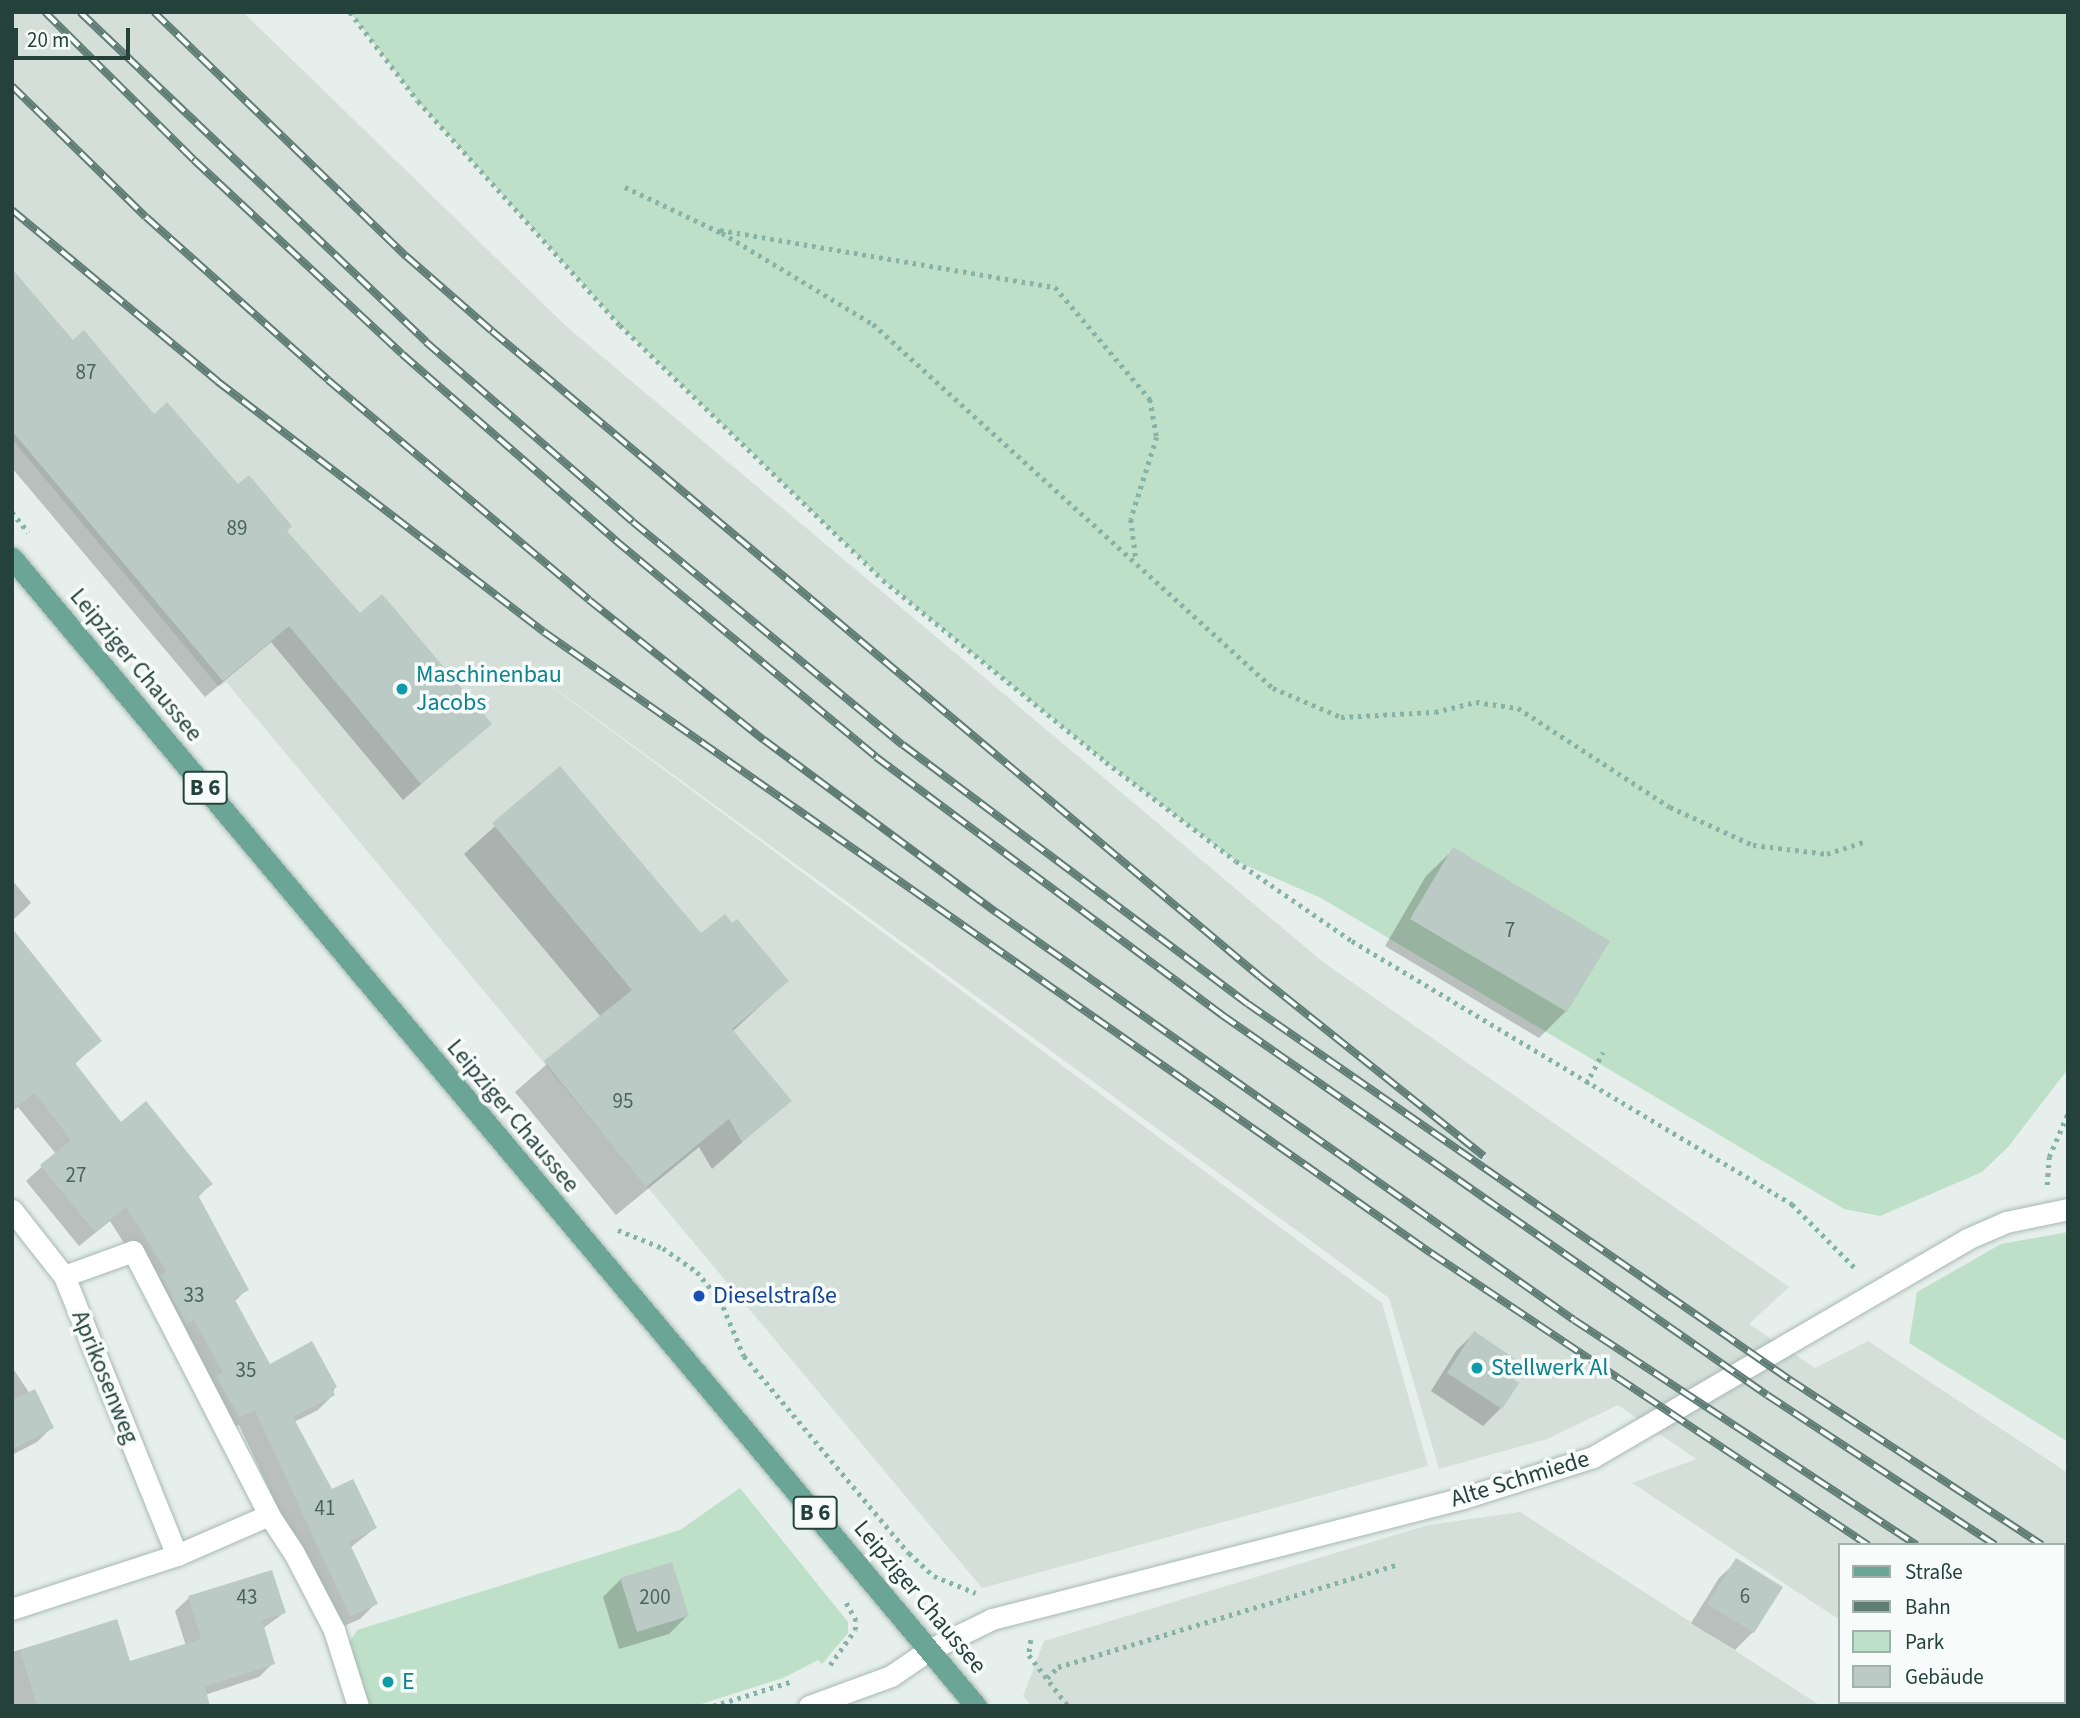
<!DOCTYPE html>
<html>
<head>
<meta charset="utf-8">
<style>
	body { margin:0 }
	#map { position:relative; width:2080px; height:1718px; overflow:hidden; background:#e6efeb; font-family:"Source Sans 3",sans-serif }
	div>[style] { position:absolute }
	.built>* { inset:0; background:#d4dfda }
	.green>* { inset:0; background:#bfe0c8 }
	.shadow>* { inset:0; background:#0003 }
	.building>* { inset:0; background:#bbcac4 }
	.path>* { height:4.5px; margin-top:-2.25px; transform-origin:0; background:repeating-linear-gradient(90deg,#86b3a5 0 3.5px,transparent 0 8.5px) }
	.roads { filter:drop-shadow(0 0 2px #a8b8b2) drop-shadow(0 0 2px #a8b8b2) }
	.service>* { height:21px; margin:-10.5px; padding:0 10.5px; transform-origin:10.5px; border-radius:10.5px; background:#fff }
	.minor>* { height:21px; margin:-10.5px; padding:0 10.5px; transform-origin:10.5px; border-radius:10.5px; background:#fff }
	.tertiary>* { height:21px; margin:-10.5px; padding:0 10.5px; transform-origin:10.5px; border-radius:10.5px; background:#fff }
	.primary>* { height:21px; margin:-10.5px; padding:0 10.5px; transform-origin:10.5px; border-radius:10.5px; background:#6aa596 }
	.rail>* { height:8px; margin-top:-4px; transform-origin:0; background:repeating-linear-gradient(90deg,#f7fbf9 0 16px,#5f7d75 0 32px); box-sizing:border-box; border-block:2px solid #5f7d75 }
	.dots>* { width:19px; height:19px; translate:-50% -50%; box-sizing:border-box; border:4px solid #f7fbf9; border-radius:50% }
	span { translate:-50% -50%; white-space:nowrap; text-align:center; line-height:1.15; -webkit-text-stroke:7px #f7fbf9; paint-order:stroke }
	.number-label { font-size:21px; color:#4a645c }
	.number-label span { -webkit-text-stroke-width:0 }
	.shield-label span { padding:2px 5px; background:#f7fbf9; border:2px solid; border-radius:5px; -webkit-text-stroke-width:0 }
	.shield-label { font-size:23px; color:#24423a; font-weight:700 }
	.street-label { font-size:24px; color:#24423a }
	.culture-label { font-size:24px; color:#0d838f }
	.left { translate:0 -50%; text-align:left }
	.transit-label { font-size:24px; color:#164399 }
	.frame { position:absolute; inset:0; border:14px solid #24423a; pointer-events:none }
	.legend { position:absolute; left:1838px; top:1543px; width:228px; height:161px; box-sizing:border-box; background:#f7fbf9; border:2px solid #a3b1ad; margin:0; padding:9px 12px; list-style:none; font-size:21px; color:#24423a }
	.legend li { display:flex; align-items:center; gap:14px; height:35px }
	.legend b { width:35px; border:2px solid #a3b1ad }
	.scale { position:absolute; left:14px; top:28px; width:116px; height:32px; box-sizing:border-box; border:4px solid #24423a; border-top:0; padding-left:9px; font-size:21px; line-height:24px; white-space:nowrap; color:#24423a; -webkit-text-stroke:5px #f7fbf9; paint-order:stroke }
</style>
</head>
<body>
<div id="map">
	<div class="built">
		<div style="clip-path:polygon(12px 12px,243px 12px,567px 327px,1323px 962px,1789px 1287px,1749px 1324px,1815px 1368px,1868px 1341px,2068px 1473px,2068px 1706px,1966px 1702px,2064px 1702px,2064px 1545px,1840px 1545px,1840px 1620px,1632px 1483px,1696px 1459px,1618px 1405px,1547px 1439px,1439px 1469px,1389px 1298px,504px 651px,1382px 1303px,1428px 1466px,982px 1588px,226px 682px,219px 687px,12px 439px)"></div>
		<div style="clip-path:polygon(1520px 1512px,1821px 1706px,1031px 1706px,1023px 1696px,1044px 1641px,1428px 1525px)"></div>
	</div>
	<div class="green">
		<div style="clip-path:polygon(350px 12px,2068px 12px,2068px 1069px,2008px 1147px,1982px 1172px,1880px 1216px,1844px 1209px,1321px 898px,1236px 861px,1106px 762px,883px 580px,620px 325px,418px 101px)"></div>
		<div style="clip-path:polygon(2068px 1232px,2068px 1442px,1909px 1343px,1917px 1292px,2001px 1244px)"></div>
		<div style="clip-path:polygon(740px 1488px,848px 1622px,848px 1633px,822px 1664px,818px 1660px,783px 1678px,695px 1706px,367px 1706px,349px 1643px,357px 1630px,680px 1530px)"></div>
	</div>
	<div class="shadow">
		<div style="clip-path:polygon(12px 271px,73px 342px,285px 531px,360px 615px,490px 724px,403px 800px,271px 642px,205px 697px,12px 468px)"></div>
		<div style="clip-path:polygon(560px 768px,701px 935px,787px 981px,732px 1032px,789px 1101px,712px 1169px,699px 1147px,616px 1215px,515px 1092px,601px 1017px,464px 854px)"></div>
		<div style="clip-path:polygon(1453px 850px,1566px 1011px,1539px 1038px,1385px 946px,1426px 876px)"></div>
		<div style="clip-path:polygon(12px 880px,31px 903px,12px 921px)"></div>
		<div style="clip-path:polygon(12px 931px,99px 1041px,74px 1065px,121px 1125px,211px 1184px,197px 1198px,247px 1289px,234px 1302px,269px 1366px,335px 1386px,333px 1395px,318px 1410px,294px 1422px,331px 1491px,375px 1528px,350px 1548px,376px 1603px,360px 1619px,335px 1630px,239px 1425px,223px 1431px,152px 1287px,110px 1221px,79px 1246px,26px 1181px,56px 1154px,18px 1107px,12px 1112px)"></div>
		<div style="clip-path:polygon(1474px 1333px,1506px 1376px,1501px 1408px,1483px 1426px,1431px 1391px,1456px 1351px)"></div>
		<div style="clip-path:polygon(12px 1367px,52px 1427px,37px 1442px,12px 1455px)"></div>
		<div style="clip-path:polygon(1737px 1561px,1753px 1632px,1735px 1650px,1691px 1623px,1719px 1578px)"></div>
		<div style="clip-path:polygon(621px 1579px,687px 1616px,669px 1634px,619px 1649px,603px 1597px)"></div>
		<div style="clip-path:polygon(189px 1598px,284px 1613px,262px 1629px,273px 1663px,259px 1677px,205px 1695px,209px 1706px,12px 1706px,12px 1652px,116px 1621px,129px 1663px,186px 1646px,175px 1611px)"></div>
	</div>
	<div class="building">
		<div style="clip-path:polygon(12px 269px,73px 340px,84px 330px,154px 414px,167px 402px,238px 484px,249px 475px,292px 526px,287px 531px,360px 613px,382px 594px,492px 724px,421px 784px,289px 626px,223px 681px,12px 431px)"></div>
		<div style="clip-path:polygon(560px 766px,701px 933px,725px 914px,732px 923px,737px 919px,789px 981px,732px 1029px,792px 1101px,742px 1142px,729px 1119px,646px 1187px,544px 1061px,632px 990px,492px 823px)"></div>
		<div style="clip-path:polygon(1453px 847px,1610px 941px,1567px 1012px,1410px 919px)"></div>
		<div style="clip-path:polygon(12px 928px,102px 1041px,75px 1063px,121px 1122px,146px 1101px,213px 1184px,198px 1195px,249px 1290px,234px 1298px,270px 1364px,312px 1341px,337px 1387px,332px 1389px,335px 1395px,293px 1417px,332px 1489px,353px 1479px,377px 1528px,349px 1542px,378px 1604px,350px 1616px,255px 1411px,239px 1417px,216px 1376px,223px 1373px,194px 1320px,186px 1324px,160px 1275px,167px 1272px,126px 1207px,95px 1232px,40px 1165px,71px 1140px,35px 1093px,12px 1111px)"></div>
		<div style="clip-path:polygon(1474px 1331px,1518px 1361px,1508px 1376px,1519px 1383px,1502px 1409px,1447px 1373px)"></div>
		<div style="clip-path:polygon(35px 1389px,54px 1428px,12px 1449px,12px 1400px)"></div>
		<div style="clip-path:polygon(1736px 1558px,1783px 1587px,1754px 1633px,1707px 1604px)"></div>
		<div style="clip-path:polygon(672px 1562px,689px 1616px,637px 1632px,620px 1578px)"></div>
		<div style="clip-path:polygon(272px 1570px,286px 1613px,262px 1620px,275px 1664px,205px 1687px,210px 1706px,37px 1706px,20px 1650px,117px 1619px,130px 1661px,201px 1639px,188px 1596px)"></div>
	</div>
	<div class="path">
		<div style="left:350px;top:12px;width:112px;rotate:52.6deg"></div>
		<div style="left:418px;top:101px;width:302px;rotate:48deg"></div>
		<div style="left:620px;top:325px;width:366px;rotate:44.1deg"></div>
		<div style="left:883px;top:580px;width:288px;rotate:39.2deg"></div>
		<div style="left:1106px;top:762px;width:163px;rotate:37.3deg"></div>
		<div style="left:1236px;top:861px;width:141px;rotate:34.6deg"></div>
		<div style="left:1352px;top:941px;width:513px;rotate:30.87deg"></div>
		<div style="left:1792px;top:1204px;width:91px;rotate:45.4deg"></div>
		<div style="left:625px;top:187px;width:107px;rotate:25.4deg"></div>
		<div style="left:722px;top:233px;width:176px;rotate:31.1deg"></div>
		<div style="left:873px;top:324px;width:541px;rotate:42.3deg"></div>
		<div style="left:1273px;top:688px;width:74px;rotate:23.1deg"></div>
		<div style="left:1341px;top:717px;width:94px;rotate:-3deg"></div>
		<div style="left:1435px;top:712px;width:42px;rotate:-13.7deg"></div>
		<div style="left:1476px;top:702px;width:42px;rotate:8.1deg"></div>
		<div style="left:1518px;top:708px;width:181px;rotate:33.1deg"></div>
		<div style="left:1670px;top:807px;width:91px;rotate:24.6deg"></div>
		<div style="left:1753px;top:845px;width:75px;rotate:6.9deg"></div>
		<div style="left:1827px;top:854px;width:41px;rotate:-18.4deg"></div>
		<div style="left:720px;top:230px;width:340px;rotate:9.7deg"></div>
		<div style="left:1055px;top:287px;width:147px;rotate:49.7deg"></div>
		<div style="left:1150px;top:399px;width:39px;rotate:80deg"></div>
		<div style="left:1157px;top:437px;width:86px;rotate:107.6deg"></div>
		<div style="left:1131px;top:519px;width:41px;rotate:83deg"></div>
		<div style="left:12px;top:512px;width:26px;rotate:51deg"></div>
		<div style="left:1586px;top:1084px;width:36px;rotate:-62deg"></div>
		<div style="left:2047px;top:1185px;width:28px;rotate:-86deg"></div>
		<div style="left:2049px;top:1157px;width:48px;rotate:-66.6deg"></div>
		<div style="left:618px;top:1230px;width:48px;rotate:21.8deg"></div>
		<div style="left:663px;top:1248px;width:42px;rotate:35.2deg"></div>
		<div style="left:697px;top:1272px;width:35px;rotate:50deg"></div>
		<div style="left:720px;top:1299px;width:62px;rotate:67.2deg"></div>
		<div style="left:744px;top:1356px;width:257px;rotate:50.1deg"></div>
		<div style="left:909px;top:1553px;width:34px;rotate:43deg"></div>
		<div style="left:934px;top:1576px;width:45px;rotate:22deg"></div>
		<div style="left:1031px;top:1640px;width:15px;rotate:98deg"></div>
		<div style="left:1029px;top:1655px;width:64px;rotate:52.6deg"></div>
		<div style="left:830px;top:1665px;width:43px;rotate:-54.5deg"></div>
		<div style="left:855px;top:1630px;width:9px;rotate:-84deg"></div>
		<div style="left:856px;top:1621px;width:23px;rotate:-119deg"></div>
		<div style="left:1047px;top:1678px;width:16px;rotate:-45deg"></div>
		<div style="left:1058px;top:1667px;width:353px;rotate:-16.8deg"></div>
		<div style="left:713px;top:1706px;width:81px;rotate:-17.3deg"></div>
	</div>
	<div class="roads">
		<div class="service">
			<div style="left:64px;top:1276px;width:73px;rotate:-19.9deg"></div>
			<div style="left:133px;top:1251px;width:297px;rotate:62.7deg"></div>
			<div style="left:177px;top:1555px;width:100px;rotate:-23.5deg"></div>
			<div style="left:269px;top:1515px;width:45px;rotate:56.7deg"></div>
			<div style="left:294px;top:1553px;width:87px;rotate:62.5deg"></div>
			<div style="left:334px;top:1630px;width:80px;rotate:72.5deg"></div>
		</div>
		<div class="minor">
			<div style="left:12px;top:1210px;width:84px;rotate:51.8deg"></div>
			<div style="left:64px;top:1276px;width:301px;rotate:68deg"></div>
			<div style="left:177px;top:1555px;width:174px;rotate:161.9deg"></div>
			<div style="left:809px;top:1706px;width:87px;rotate:-20.1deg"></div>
			<div style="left:891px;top:1676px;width:46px;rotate:-34.4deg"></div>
		</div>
		<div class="tertiary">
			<div style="left:929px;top:1650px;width:70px;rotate:-26.2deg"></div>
			<div style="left:992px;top:1619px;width:486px;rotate:-14.4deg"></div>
			<div style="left:1463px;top:1498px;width:136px;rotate:-17.5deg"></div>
			<div style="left:1593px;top:1457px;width:433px;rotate:-30.2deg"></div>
			<div style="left:1967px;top:1239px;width:43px;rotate:-23.6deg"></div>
			<div style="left:2006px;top:1222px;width:63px;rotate:-11.8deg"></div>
		</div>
		<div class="primary">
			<div style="left:12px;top:558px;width:1499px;rotate:49.98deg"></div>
		</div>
	</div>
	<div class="rail">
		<div style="left:45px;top:12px;width:210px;rotate:44.8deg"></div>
		<div style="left:194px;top:160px;width:284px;rotate:43deg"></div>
		<div style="left:402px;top:354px;width:283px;rotate:41.1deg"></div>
		<div style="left:615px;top:540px;width:339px;rotate:39.7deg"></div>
		<div style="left:876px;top:757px;width:432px;rotate:36.7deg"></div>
		<div style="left:1222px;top:1015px;width:664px;rotate:34.89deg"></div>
		<div style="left:1767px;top:1395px;width:273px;rotate:33.3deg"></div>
		<div style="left:80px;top:12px;width:478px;rotate:43.6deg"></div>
		<div style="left:426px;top:342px;width:274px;rotate:41deg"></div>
		<div style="left:633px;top:522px;width:350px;rotate:39.6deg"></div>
		<div style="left:903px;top:745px;width:431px;rotate:36.9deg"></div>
		<div style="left:1248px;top:1004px;width:660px;rotate:34.75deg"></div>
		<div style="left:1790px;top:1380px;width:301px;rotate:33.2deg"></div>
		<div style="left:154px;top:12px;width:351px;rotate:44.1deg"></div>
		<div style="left:406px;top:256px;width:114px;rotate:41.1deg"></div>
		<div style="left:492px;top:331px;width:1002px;rotate:40.06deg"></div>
		<div style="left:1259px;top:976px;width:288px;rotate:38.7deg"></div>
		<div style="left:12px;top:86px;width:187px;rotate:44.4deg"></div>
		<div style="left:146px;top:217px;width:244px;rotate:41.8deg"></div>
		<div style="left:328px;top:380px;width:341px;rotate:40.1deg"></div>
		<div style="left:589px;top:600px;width:224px;rotate:38.7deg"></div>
		<div style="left:764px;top:740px;width:289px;rotate:36.6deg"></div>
		<div style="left:996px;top:912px;width:707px;rotate:35.22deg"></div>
		<div style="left:1574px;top:1320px;width:410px;rotate:33.3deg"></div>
		<div style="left:12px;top:210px;width:267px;rotate:39.8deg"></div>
		<div style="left:217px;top:381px;width:412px;rotate:37.5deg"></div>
		<div style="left:544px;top:632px;width:1083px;rotate:35deg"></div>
		<div style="left:1431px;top:1253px;width:526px;rotate:33.75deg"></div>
		<div style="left:2064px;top:1560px;width:4px;rotate:27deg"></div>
		<div style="left:2064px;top:1590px;width:5px;rotate:37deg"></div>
		<div style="left:2064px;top:1642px;width:4px;rotate:27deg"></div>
		<div style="left:2064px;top:1673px;width:4px;rotate:27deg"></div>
	</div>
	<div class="dots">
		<div style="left:402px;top:689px;background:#0f9aa8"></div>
		<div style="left:699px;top:1296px;background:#1a4fb4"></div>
		<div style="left:1477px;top:1368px;background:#0f9aa8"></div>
		<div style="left:388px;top:1682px;background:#0f9aa8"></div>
	</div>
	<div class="number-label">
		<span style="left:86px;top:372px">87</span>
		<span style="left:237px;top:528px">89</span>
		<span style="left:1510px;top:930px">7</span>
		<span style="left:623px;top:1101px">95</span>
		<span style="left:76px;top:1175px">27</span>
		<span style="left:194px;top:1295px">33</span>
		<span style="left:246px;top:1370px">35</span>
		<span style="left:325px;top:1508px">41</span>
		<span style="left:1745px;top:1596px">6</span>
		<span style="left:247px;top:1597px">43</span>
		<span style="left:655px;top:1597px">200</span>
	</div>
	<div class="shield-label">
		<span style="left:205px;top:788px">B 6</span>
		<span style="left:815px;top:1513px">B 6</span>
	</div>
	<div class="street-label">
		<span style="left:136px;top:665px;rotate:50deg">Leipziger Chaussee</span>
		<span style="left:513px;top:1116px;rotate:50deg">Leipziger Chaussee</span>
		<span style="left:105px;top:1377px;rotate:68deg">Aprikosenweg</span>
		<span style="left:1520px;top:1479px;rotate:-17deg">Alte Schmiede</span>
		<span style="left:920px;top:1597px;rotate:50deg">Leipziger Chaussee</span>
	</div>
	<div class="culture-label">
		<span class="left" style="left:416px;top:689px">Maschinenbau<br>Jacobs</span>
		<span class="left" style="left:1491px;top:1368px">Stellwerk Al</span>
		<span class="left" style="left:402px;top:1682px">E</span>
	</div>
	<div class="transit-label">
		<span class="left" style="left:713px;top:1296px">Dieselstraße</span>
	</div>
	<div class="frame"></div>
	<ul class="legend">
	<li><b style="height:9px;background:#6aa596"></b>Straße</li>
	<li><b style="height:9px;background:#5f7d75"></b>Bahn</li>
	<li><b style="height:19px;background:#bfe0c8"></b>Park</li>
	<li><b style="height:19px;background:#bbcac4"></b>Gebäude</li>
	</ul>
	<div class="scale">20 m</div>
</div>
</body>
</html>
